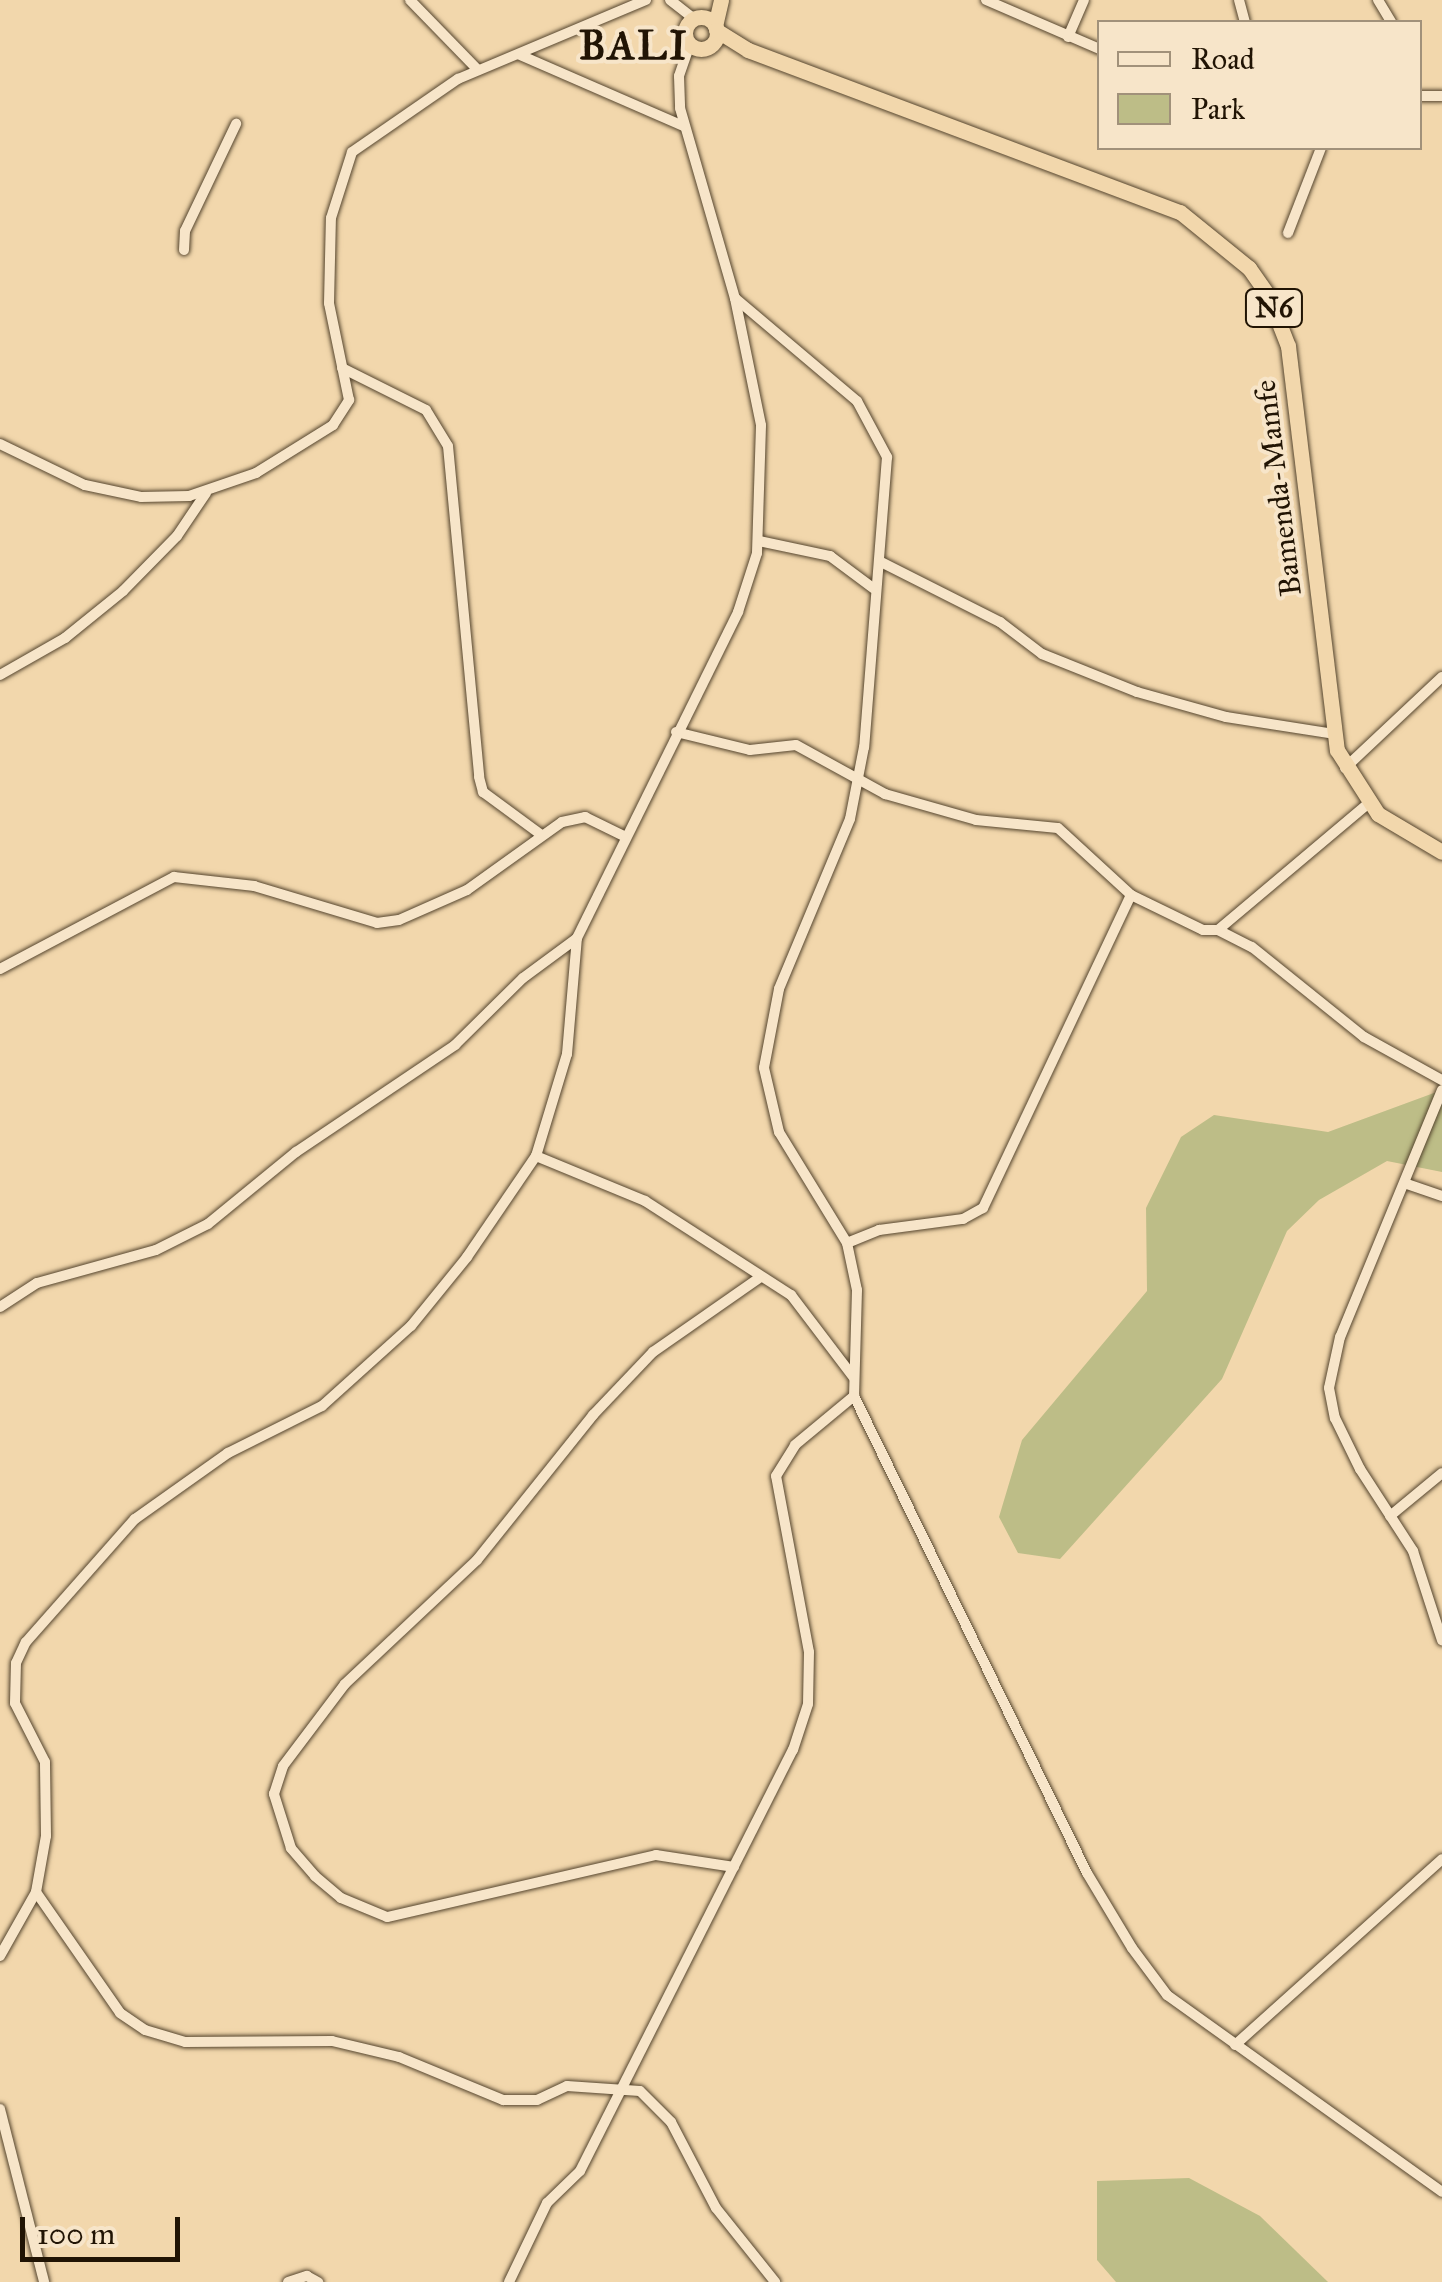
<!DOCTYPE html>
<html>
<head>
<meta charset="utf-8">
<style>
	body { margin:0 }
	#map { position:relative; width:1442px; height:2282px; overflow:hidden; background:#f2d7ac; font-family:"IM FELL Great Primer",serif }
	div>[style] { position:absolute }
	.green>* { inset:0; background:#bdbd87 }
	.roads { filter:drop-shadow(0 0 2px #55452e) drop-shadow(0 0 2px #55452e) }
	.minor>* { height:10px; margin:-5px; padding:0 5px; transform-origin:5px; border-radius:5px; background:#f7e5c9 }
	.highway>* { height:15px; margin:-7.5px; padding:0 7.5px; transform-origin:7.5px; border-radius:7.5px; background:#f2d7ac }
	.highway>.ring { margin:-7.5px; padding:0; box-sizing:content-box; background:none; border:15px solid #f2d7ac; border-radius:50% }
	span { translate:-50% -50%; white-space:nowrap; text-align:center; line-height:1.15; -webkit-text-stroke:8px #f7e5c9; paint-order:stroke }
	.shield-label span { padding:2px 8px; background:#f7e5c9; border:2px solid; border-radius:8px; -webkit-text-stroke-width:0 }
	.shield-label { font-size:28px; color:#211404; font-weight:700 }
	.street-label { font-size:30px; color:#211404 }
	.district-label { font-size:40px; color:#211404; font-weight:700; letter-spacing:2.5px }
	.legend { position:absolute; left:1097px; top:20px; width:325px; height:130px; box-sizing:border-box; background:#f7e5c9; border:2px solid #a1917a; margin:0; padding:12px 18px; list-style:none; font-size:30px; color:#211404 }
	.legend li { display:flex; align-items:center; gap:20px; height:50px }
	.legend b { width:50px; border:2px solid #a1917a }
	.scale { position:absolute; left:20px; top:2217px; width:160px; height:45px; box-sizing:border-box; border:5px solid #211404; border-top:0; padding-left:12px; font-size:30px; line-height:35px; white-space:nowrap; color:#211404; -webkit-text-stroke:8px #f7e5c9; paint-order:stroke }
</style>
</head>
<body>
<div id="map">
	<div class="green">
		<div style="clip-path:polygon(1442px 1090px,1442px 1172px,1387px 1161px,1319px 1200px,1287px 1231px,1222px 1379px,1060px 1559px,1018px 1553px,999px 1517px,1022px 1440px,1147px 1291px,1146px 1208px,1181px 1137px,1214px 1115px,1328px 1132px)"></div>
		<div style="clip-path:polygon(1189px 2178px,1260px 2216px,1328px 2282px,1116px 2282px,1097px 2260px,1097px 2181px)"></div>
	</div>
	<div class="roads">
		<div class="minor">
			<div style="left:410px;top:0;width:96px;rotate:45.8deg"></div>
			<div style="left:670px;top:0;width:29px;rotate:38deg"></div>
			<div style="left:986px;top:0;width:124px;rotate:23.3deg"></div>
			<div style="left:1239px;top:0;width:23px;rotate:75deg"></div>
			<div style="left:1378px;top:0;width:26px;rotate:59deg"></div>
			<div style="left:1068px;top:37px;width:40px;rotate:-66.6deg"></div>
			<div style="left:690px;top:44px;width:34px;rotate:109deg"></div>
			<div style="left:679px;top:76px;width:32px;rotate:88deg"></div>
			<div style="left:680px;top:108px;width:198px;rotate:73.9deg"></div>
			<div style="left:735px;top:298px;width:160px;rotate:40.2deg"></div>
			<div style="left:857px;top:401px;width:64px;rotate:61.8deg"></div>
			<div style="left:887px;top:457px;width:291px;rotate:94.5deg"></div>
			<div style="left:864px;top:747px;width:73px;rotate:101deg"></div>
			<div style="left:850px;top:819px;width:184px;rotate:112.7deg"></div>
			<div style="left:779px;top:989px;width:80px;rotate:100.8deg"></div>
			<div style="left:764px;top:1068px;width:66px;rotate:76.8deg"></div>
			<div style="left:779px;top:1132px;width:130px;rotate:58.5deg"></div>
			<div style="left:847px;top:1243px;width:48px;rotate:78deg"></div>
			<div style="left:857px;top:1290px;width:106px;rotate:91.6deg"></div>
			<div style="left:854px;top:1396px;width:531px;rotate:63.97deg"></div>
			<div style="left:1087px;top:1873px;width:87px;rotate:59deg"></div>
			<div style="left:1132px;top:1948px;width:59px;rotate:53.3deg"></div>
			<div style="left:1167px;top:1995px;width:338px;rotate:35.6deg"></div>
			<div style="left:520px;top:55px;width:178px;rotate:23.5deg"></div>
			<div style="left:1420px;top:96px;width:22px"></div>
			<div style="left:1288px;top:233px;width:91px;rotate:-68.8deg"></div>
			<div style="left:184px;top:250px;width:19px;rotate:-87deg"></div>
			<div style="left:185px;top:231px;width:119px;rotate:-64.5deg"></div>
			<div style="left:342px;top:368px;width:94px;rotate:26.6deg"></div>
			<div style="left:426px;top:410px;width:42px;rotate:58.6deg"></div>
			<div style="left:448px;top:446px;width:332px;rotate:84.6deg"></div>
			<div style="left:479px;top:777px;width:16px;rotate:75deg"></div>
			<div style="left:483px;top:792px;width:71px;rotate:36.4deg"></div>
			<div style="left:0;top:444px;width:94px;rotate:25.8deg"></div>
			<div style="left:85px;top:485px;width:57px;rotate:12.1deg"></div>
			<div style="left:141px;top:497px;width:48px;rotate:-1.2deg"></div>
			<div style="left:189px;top:496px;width:71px;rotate:-18.9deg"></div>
			<div style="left:256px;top:473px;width:91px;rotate:-31.9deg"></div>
			<div style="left:333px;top:425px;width:30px;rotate:-57deg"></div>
			<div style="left:349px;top:400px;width:99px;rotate:-101.7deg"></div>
			<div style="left:329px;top:303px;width:85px;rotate:-88.7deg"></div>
			<div style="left:331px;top:218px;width:69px;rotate:-72.3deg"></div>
			<div style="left:352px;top:152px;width:129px;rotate:-34.6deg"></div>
			<div style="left:458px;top:79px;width:204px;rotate:-22.8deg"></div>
			<div style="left:759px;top:541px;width:73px;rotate:11.9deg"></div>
			<div style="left:830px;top:556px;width:54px;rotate:36.7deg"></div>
			<div style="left:879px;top:561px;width:136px;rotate:26.8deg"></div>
			<div style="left:1000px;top:622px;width:53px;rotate:37.3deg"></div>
			<div style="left:1042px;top:654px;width:102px;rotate:21.8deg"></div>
			<div style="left:1137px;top:692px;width:92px;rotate:15.7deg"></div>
			<div style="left:1226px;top:717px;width:109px;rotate:8.9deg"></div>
			<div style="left:0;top:675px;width:75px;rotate:-29.6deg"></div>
			<div style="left:65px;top:638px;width:75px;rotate:-39deg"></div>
			<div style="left:123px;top:591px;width:77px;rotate:-45.5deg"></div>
			<div style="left:177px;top:536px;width:52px;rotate:-56deg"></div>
			<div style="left:676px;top:732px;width:76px;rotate:13.7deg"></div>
			<div style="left:750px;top:750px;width:46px;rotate:-6.2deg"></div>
			<div style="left:796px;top:745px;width:102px;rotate:28.8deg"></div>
			<div style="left:885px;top:794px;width:95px;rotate:15.9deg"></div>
			<div style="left:976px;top:820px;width:82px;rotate:5.6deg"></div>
			<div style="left:1058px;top:828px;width:99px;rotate:42.5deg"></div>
			<div style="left:1131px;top:895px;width:80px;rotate:25.9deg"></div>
			<div style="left:1203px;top:930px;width:15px"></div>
			<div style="left:1218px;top:930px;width:197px;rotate:-40.1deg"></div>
			<div style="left:1345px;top:768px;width:133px;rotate:-43.2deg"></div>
			<div style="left:1218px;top:930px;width:38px;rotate:27deg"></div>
			<div style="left:1252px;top:947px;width:144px;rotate:38.8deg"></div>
			<div style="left:1364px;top:1037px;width:89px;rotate:28.9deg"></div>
			<div style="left:0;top:969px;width:197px;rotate:-27.9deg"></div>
			<div style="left:174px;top:877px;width:81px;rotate:6.4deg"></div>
			<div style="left:254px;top:886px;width:128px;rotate:16.7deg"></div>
			<div style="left:377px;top:923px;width:22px;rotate:-8deg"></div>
			<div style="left:399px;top:920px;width:74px;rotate:-23.8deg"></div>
			<div style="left:467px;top:890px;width:117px;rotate:-35.6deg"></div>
			<div style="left:562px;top:822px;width:24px;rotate:-12deg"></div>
			<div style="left:585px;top:817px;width:46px;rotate:26deg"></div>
			<div style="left:1442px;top:1090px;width:267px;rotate:112.4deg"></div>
			<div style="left:1340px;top:1337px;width:52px;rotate:102.2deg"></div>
			<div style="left:1329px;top:1388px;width:31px;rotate:79deg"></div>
			<div style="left:1335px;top:1418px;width:57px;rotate:63.9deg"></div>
			<div style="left:1360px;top:1469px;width:98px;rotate:57.1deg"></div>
			<div style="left:1413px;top:1551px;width:94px;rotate:72deg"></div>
			<div style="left:536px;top:1156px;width:118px;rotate:22.4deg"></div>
			<div style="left:645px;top:1201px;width:174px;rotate:32.8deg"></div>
			<div style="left:791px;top:1295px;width:104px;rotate:52.8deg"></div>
			<div style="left:1407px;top:1184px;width:37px;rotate:19deg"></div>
			<div style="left:847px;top:1243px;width:35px;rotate:-22deg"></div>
			<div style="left:879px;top:1230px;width:85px;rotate:-7.5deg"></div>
			<div style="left:963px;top:1219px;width:23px;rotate:-29deg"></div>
			<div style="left:983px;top:1208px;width:346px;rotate:-64.7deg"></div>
			<div style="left:0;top:1307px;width:44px;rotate:-33deg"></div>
			<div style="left:37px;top:1283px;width:123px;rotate:-15.5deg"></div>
			<div style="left:156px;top:1250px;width:58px;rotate:-26.6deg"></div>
			<div style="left:208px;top:1224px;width:114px;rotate:-39.3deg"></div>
			<div style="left:296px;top:1152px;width:192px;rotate:-33.9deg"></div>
			<div style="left:455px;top:1045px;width:95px;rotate:-44.6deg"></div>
			<div style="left:523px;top:978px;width:67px;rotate:-36.5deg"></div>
			<div style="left:1390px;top:1516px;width:67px;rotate:-39.6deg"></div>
			<div style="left:734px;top:1867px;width:79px;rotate:-171.3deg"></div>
			<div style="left:656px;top:1855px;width:276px;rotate:167deg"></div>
			<div style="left:387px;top:1917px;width:50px;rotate:-157.6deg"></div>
			<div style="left:341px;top:1898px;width:34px;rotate:-140deg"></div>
			<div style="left:315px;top:1876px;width:37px;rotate:-131deg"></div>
			<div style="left:291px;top:1848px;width:57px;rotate:-107.5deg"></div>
			<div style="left:274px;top:1794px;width:29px;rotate:-72deg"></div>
			<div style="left:283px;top:1766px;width:103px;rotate:-52.9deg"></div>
			<div style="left:345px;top:1684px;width:181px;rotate:-43.2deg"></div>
			<div style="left:477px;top:1560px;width:186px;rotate:-51.3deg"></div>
			<div style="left:593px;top:1415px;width:87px;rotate:-46.4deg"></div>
			<div style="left:653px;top:1352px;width:129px;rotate:-34.9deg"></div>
			<div style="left:36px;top:1892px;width:147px;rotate:55.2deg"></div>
			<div style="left:120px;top:2013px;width:30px;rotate:34deg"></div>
			<div style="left:145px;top:2030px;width:42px;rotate:16.7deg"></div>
			<div style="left:185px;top:2042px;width:147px;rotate:-0.4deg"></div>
			<div style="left:332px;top:2041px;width:69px;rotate:13.4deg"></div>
			<div style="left:399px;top:2057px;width:113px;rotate:22.5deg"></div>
			<div style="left:503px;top:2100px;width:34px"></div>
			<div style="left:537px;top:2100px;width:33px;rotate:-25deg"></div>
			<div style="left:567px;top:2086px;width:73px;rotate:3.9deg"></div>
			<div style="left:640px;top:2091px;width:44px;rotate:45deg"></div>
			<div style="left:671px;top:2122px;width:97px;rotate:62.4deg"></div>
			<div style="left:716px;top:2208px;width:95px;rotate:51.4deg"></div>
			<div style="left:0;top:1956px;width:73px;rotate:-60.6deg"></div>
			<div style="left:36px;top:1892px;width:57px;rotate:-79.9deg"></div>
			<div style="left:46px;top:1836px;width:74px;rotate:-90.8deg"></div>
			<div style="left:45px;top:1762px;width:66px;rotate:-117deg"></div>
			<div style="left:15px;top:1703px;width:40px;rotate:-88.6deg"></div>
			<div style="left:16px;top:1663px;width:23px;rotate:-65deg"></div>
			<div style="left:26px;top:1642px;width:164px;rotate:-48.5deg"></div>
			<div style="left:135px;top:1519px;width:114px;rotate:-35.4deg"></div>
			<div style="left:228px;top:1453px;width:105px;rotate:-26.6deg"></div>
			<div style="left:322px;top:1406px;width:120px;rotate:-42deg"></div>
			<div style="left:411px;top:1326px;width:89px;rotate:-50.9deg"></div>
			<div style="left:467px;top:1257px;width:122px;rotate:-55.7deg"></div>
			<div style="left:536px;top:1156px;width:107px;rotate:-73.1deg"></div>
			<div style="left:567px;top:1054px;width:116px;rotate:-85.1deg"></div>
			<div style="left:577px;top:938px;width:364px;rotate:-63.7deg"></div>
			<div style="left:738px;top:612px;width:62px;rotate:-72.1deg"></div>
			<div style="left:757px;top:553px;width:128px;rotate:-88.2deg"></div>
			<div style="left:761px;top:425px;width:130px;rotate:-101.6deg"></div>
			<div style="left:1235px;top:2045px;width:278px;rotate:-41.9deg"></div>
			<div style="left:0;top:2109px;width:179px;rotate:75.7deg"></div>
			<div style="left:288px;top:2282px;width:20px;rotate:-18deg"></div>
			<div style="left:307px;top:2276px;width:13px;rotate:29deg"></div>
			<div style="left:509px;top:2282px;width:88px;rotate:-64.3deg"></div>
			<div style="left:547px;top:2203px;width:46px;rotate:-44.1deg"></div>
			<div style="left:580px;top:2171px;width:472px;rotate:-63.2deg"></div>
			<div style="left:793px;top:1750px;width:48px;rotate:-71.9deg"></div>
			<div style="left:808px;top:1704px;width:52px;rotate:-88.9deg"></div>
			<div style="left:809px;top:1652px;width:179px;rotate:-100.6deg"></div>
			<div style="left:776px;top:1476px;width:36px;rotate:-58deg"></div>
			<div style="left:795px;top:1445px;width:77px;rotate:-39.7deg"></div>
		</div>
		<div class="highway">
			<div class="ring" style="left:685px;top:17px;width:17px;height:17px"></div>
			<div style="left:715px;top:26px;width:27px;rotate:-77deg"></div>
			<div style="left:716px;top:30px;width:38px;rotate:32deg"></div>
			<div style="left:748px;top:50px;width:461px;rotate:20.6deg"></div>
			<div style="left:1180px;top:212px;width:89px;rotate:39.1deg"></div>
			<div style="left:1249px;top:268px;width:33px;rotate:55deg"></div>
			<div style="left:1268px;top:295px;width:55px;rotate:68.6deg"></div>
			<div style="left:1288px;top:346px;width:407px;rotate:83.1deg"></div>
			<div style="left:1337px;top:750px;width:76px;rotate:57.4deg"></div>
			<div style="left:1378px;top:814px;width:74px;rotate:30.7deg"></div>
		</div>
	</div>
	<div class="shield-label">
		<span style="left:1274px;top:308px">N6</span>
	</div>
	<div class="street-label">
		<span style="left:1278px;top:488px;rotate:-97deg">Bamenda-Mamfe</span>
	</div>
	<div class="district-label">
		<span style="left:634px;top:46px">BALI</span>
	</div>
	<ul class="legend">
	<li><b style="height:12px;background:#f7e5c9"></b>Road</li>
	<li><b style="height:28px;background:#bdbd87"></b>Park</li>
	</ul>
	<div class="scale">100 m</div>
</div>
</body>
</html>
